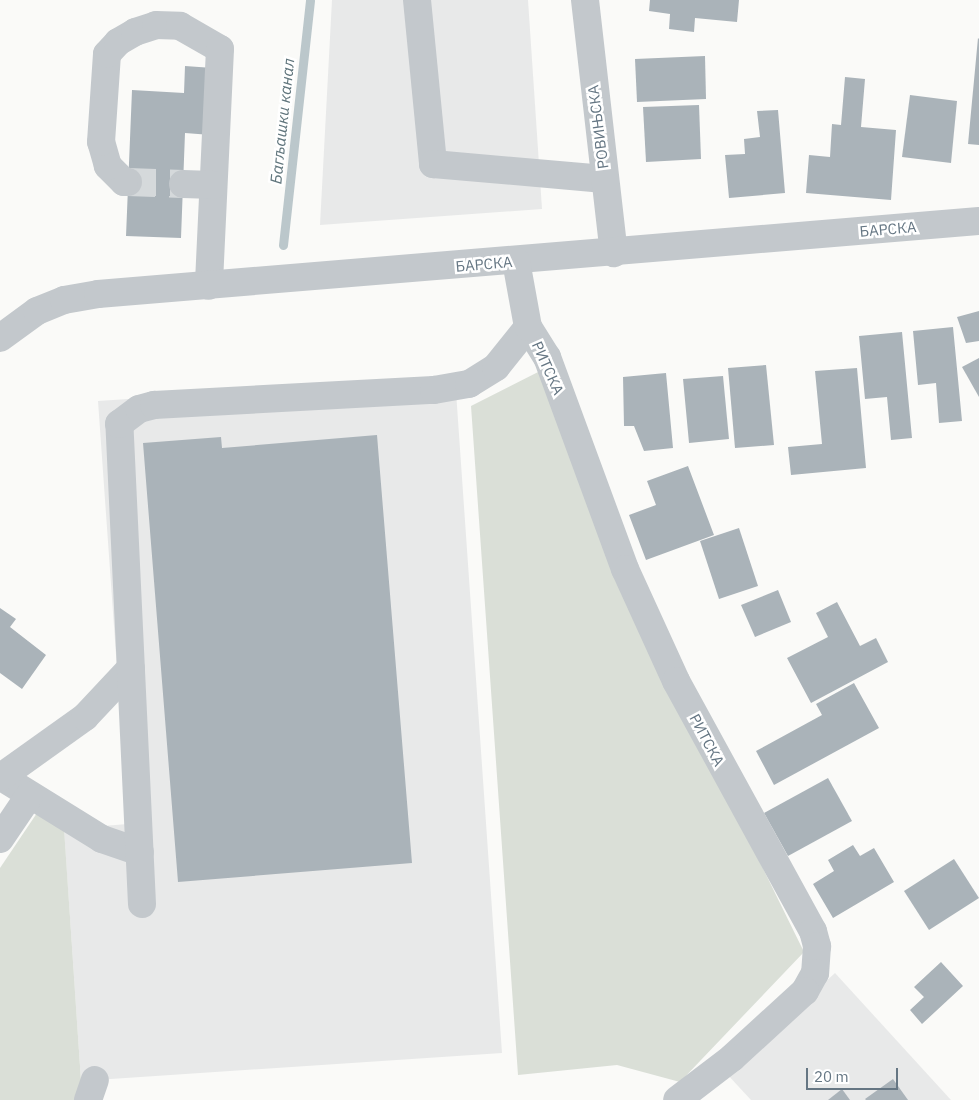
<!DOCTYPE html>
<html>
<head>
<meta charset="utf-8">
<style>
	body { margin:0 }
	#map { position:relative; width:979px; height:1100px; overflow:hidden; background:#fafaf8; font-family:"IBM Plex Sans",sans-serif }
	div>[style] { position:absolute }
	.built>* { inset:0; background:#e8e9e9 }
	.green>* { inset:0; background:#dadfd7 }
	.stream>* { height:9px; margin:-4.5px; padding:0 4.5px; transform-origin:4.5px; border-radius:4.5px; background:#bbc7cb }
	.building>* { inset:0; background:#aab3b9 }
	.minor-tunnel>* { height:28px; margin-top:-14px; transform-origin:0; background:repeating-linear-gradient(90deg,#d5d9db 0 28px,transparent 0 42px) }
	.minor>* { height:28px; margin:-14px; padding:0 14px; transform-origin:14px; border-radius:14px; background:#c3c8cc }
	span { translate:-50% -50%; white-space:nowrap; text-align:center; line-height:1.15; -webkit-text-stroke:5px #fff; paint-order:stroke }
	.street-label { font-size:15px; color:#657683 }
	.water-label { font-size:16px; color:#60757c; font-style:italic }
	.scale { position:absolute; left:806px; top:1068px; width:92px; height:22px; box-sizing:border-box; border:2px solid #657683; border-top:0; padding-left:6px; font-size:15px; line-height:18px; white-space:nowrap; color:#657683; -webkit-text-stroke:4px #fff; paint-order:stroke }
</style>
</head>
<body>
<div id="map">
	<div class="built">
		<div style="clip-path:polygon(332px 0,528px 0,542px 209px,320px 225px)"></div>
		<div style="clip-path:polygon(455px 377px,502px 1053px,81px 1081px,64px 829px,128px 824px,98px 401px)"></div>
		<div style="clip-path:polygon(835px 973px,951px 1100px,751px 1100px,726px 1073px)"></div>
	</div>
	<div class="green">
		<div style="clip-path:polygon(546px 368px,713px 767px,804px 952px,680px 1082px,617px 1065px,518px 1075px,471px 406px)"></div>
		<div style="clip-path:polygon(37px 813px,64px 828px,81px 1081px,77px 1100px,0 1100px,0 868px)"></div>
	</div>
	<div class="stream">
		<div style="left:283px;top:245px;width:246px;rotate:-83.7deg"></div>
	</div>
	<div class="building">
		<div style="clip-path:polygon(650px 0,739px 0,737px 22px,695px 18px,694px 32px,669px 29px,670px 14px,649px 11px)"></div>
		<div style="clip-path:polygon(978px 38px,979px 39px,979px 145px,968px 144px)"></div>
		<div style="clip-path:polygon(705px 56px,706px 99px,637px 102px,635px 59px)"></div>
		<div style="clip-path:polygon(185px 66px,213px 68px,211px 135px,185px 133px,181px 238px,126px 236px,132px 90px,184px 93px)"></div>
		<div style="clip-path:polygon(845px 77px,865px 79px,861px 127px,896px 130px,891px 200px,806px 193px,809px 155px,830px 157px,832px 124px,841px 125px)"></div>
		<div style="clip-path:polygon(910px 95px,957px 101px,951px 163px,902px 157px)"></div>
		<div style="clip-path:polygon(699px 105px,701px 159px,646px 162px,643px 107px)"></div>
		<div style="clip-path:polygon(778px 110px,785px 193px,729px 198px,725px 155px,745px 154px,744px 139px,760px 137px,757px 111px)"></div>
		<div style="clip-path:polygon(979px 311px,979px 341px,966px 343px,957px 317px)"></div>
		<div style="clip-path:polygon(953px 327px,962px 421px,939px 423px,936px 383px,918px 385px,913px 331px)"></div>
		<div style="clip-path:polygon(902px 332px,912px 438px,891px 440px,887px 397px,865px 399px,859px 336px)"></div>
		<div style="clip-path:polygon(979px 358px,979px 397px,962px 367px)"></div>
		<div style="clip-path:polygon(766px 365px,774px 445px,735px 448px,728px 368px)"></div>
		<div style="clip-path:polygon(857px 368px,866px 468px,791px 475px,788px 447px,822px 444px,815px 371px)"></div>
		<div style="clip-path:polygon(666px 373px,673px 448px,644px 451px,634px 426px,624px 426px,623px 377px)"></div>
		<div style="clip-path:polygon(723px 376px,729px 439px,689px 443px,683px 379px)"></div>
		<div style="clip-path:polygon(377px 435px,412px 863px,178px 882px,143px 443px,221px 437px,222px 448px)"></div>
		<div style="clip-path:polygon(688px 466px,714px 535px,646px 560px,629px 515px,656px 505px,647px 481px)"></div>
		<div style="clip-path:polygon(739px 528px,758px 586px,719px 599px,700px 541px)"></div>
		<div style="clip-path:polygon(778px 590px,791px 622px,755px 637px,741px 605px)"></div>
		<div style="clip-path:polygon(837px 602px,860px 646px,876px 638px,888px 662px,811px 703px,787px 658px,828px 637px,816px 613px)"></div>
		<div style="clip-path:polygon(0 608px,16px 619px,10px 627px,46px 655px,22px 689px,0 673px)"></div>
		<div style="clip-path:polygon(854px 683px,879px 728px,774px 785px,756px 751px,822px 715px,816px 704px)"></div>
		<div style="clip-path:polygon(828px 778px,852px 821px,788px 856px,764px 813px)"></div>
		<div style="clip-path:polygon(853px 845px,860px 856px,874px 848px,894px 882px,833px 918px,813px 884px,834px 871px,828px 860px)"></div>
		<div style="clip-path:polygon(954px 859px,979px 898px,929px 930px,904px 891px)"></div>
		<div style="clip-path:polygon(941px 962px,963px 986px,922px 1024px,910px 1010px,924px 997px,914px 987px)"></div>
		<div style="clip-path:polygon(893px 1079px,908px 1100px,866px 1100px,865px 1099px)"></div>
		<div style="clip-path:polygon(842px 1089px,850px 1100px,828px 1100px)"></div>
	</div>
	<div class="minor-tunnel">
		<div style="left:128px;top:182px;width:55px;rotate:2.1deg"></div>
	</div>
	<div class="minor">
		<div style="left:417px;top:0;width:165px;rotate:84.4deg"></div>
		<div style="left:433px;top:164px;width:172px;rotate:5deg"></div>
		<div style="left:585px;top:0;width:255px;rotate:83.5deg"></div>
		<div style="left:128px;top:182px;width:4px;rotate:180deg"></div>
		<div style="left:124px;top:182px;width:23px;rotate:-135deg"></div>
		<div style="left:108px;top:166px;width:25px;rotate:-106deg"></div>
		<div style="left:101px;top:142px;width:88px;rotate:-86.1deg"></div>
		<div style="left:107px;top:54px;width:16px;rotate:-47deg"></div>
		<div style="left:118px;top:42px;width:20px;rotate:-30deg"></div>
		<div style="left:135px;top:32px;width:22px;rotate:-18deg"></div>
		<div style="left:156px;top:25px;width:24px;rotate:2deg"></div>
		<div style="left:180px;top:26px;width:46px;rotate:29.9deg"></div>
		<div style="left:220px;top:49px;width:237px;rotate:92.7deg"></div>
		<div style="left:183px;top:184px;width:30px;rotate:2deg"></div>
		<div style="left:528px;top:327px;width:36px;rotate:58deg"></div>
		<div style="left:547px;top:357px;width:226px;rotate:69.8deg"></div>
		<div style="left:625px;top:569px;width:123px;rotate:65.5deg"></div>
		<div style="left:676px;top:681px;width:285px;rotate:61.3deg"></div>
		<div style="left:813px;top:931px;width:16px;rotate:75deg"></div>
		<div style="left:817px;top:946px;width:27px;rotate:94deg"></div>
		<div style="left:815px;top:973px;width:21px;rotate:119deg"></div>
		<div style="left:805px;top:991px;width:99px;rotate:137.5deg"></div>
		<div style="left:732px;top:1058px;width:69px;rotate:142.6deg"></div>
		<div style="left:0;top:338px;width:46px;rotate:-36.1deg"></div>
		<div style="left:37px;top:311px;width:29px;rotate:-22deg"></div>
		<div style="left:64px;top:300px;width:35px;rotate:-10deg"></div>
		<div style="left:98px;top:294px;width:884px;rotate:-4.74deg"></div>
		<div style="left:0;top:776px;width:120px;rotate:31.7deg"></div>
		<div style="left:102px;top:839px;width:40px;rotate:18.9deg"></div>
		<div style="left:1px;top:777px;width:103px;rotate:-35.5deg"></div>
		<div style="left:85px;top:717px;width:67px;rotate:-46.8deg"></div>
		<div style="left:0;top:839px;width:52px;rotate:-56deg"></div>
		<div style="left:142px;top:904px;width:481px;rotate:-92.7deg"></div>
		<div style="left:119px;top:424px;width:25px;rotate:-37deg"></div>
		<div style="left:139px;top:409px;width:16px;rotate:-15deg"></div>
		<div style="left:154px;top:405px;width:280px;rotate:-3.1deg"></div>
		<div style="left:434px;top:390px;width:36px;rotate:-10deg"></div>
		<div style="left:469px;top:384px;width:32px;rotate:-32deg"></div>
		<div style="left:496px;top:367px;width:51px;rotate:-51.3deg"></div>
		<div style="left:528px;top:327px;width:67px;rotate:-100.3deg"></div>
		<div style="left:88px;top:1100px;width:21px;rotate:-71deg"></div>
	</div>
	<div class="street-label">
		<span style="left:598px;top:127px;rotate:-97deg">РОВИЊСКА</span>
		<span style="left:888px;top:229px;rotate:-5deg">БАРСКА</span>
		<span style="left:484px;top:264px;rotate:-5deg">БАРСКА</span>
		<span style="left:548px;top:368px;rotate:66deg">РИТСКА</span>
		<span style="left:707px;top:740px;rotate:62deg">РИТСКА</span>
	</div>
	<div class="water-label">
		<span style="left:282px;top:121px;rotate:-84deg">Багљашки канал</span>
	</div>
	<div class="scale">20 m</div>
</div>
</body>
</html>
